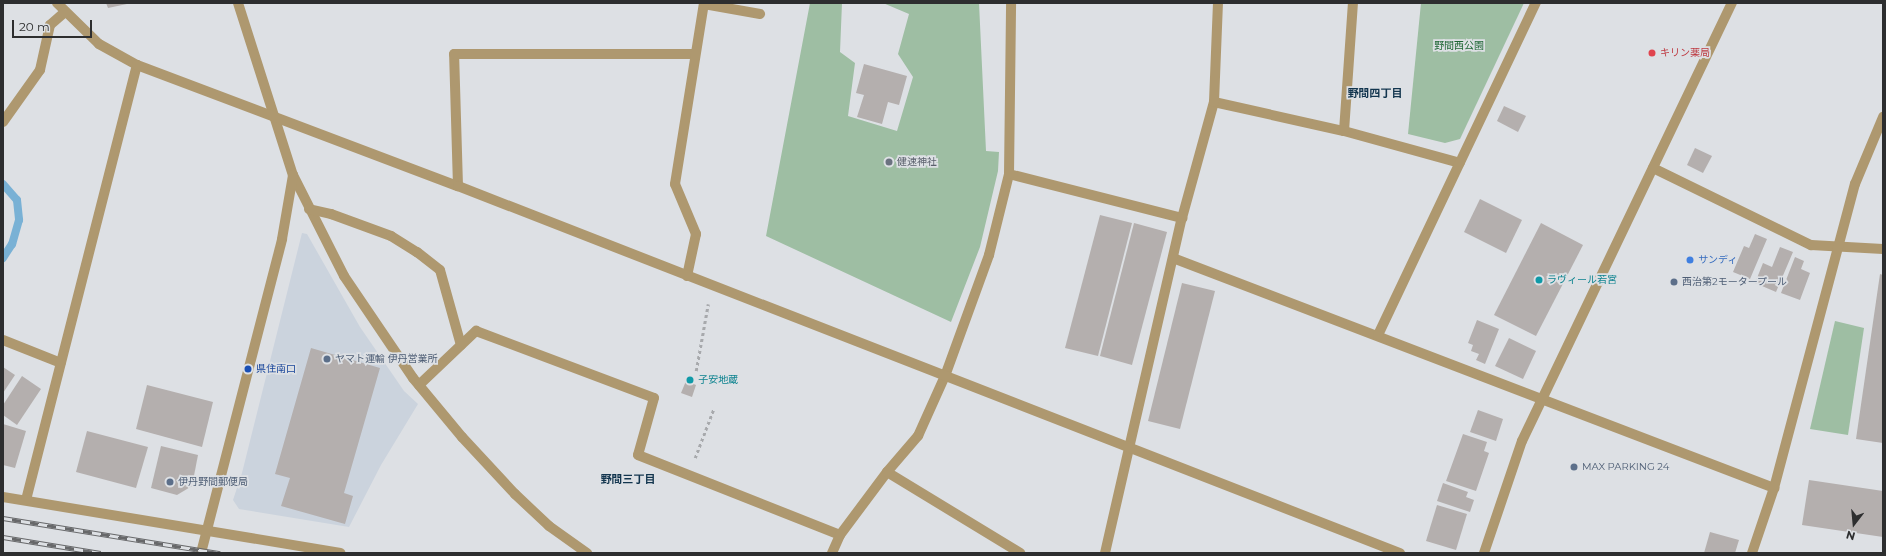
<!DOCTYPE html>
<html>
<head>
<meta charset="utf-8">
<style>
	body { margin:0 }
	#map { position:relative; width:1886px; height:556px; overflow:hidden; background:#dde0e4; font-family:Montserrat,"Noto Sans JP",sans-serif }
	div>[style] { position:absolute }
	.built>* { inset:0; background:#cbd3dd }
	.green>* { inset:0; background:#9ebea3 }
	.stream>* { height:8px; margin:-4px; padding:0 4px; transform-origin:4px; border-radius:4px; background:#79b1d5 }
	.building>* { inset:0; background:#b4afae }
	.path>* { height:2.5px; margin-top:-1.25px; transform-origin:0; background:repeating-linear-gradient(90deg,#a7a9ac 0 3px,transparent 0 6px) }
	.service>* { height:10px; margin:-5px; padding:0 5px; transform-origin:5px; border-radius:5px; background:#ae986f }
	.minor>* { height:10px; margin:-5px; padding:0 5px; transform-origin:5px; border-radius:5px; background:#ae986f }
	.tertiary>* { height:10px; margin:-5px; padding:0 5px; transform-origin:5px; border-radius:5px; background:#ae986f }
	.rail>* { height:4.5px; margin-top:-2.25px; transform-origin:0; background:repeating-linear-gradient(90deg,#dde0e4 0 9px,#67686a 0 18px); box-sizing:border-box; border-block:1px solid #67686a }
	.dots>* { width:11px; height:11px; translate:-50% -50%; box-sizing:border-box; border:2px solid #dde0e4; border-radius:50% }
	span { translate:-50% -50%; white-space:nowrap; text-align:center; line-height:1.15; -webkit-text-stroke:3.5px #dde0e4; paint-order:stroke }
	.park-label { font-size:10px; color:#1d6633 }
	.health-label { font-size:10px; color:#be3a42 }
	.left { translate:0 -50%; text-align:left }
	.worship-label { font-size:10px; color:#5b616d }
	.shop-label { font-size:10px; color:#366cbe }
	.culture-label { font-size:10px; color:#0d838f }
	.service-label { font-size:10px; color:#4e5e75 }
	.transit-label { font-size:10px; color:#164399 }
	.neighbourhood-label { font-size:11px; color:#12354e; font-weight:700 }
	.frame { position:absolute; inset:0; border:4px solid #2d2e2f; pointer-events:none }
	.north { position:absolute; left:1834px; top:504px; width:40px; height:40px; -webkit-text-stroke:3px #dde0e4; paint-order:stroke; rotate:196deg; font-size:11px; font-weight:700; line-height:16px; text-align:center; color:#2d2e2f }
	.north::after { content:''; display:block; margin:auto; width:14px; height:18px; background:#2d2e2f; clip-path:polygon(50% 0,100% 100%,50% 72%,0 100%) }
	.scale { position:absolute; left:12px; top:20px; width:80px; height:18px; box-sizing:border-box; border:2px solid #2d2e2f; border-top:0; padding-left:5px; font-size:12px; line-height:14px; white-space:nowrap; color:#2d2e2f; -webkit-text-stroke:3px #dde0e4; paint-order:stroke }
</style>
</head>
<body>
<div id="map">
	<div class="built">
		<div style="clip-path:polygon(302px 233px,307px 234px,360px 327px,404px 391px,418px 404px,381px 465px,349px 527px,239px 509px,233px 500px,242px 473px)"></div>
	</div>
	<div class="green">
		<div style="clip-path:polygon(810px 3px,842px 3px,840px 52px,855px 63px,848px 116px,897px 131px,913px 77px,898px 54px,909px 14px,883px 3px,979px 3px,986px 151px,999px 152px,998px 171px,980px 247px,951px 322px,766px 236px)"></div>
		<div style="clip-path:polygon(1421px 3px,1524px 3px,1460px 139px,1445px 143px,1408px 134px)"></div>
		<div style="clip-path:polygon(1835px 321px,1864px 328px,1848px 435px,1810px 429px)"></div>
	</div>
	<div class="stream">
		<div style="left:3px;top:184px;width:21px;rotate:49deg"></div>
		<div style="left:17px;top:200px;width:20px;rotate:84deg"></div>
		<div style="left:19px;top:220px;width:25px;rotate:106deg"></div>
		<div style="left:12px;top:244px;width:17px;rotate:123deg"></div>
	</div>
	<div class="building">
		<div style="clip-path:polygon(106px 3px,127px 3px,127px 4px,108px 8px)"></div>
		<div style="clip-path:polygon(864px 64px,907px 76px,899px 105px,888px 102px,882px 124px,857px 117px,864px 95px,856px 93px)"></div>
		<div style="clip-path:polygon(1504px 106px,1526px 116px,1518px 132px,1497px 121px)"></div>
		<div style="clip-path:polygon(1695px 148px,1712px 156px,1703px 173px,1687px 165px)"></div>
		<div style="clip-path:polygon(1480px 199px,1522px 220px,1506px 253px,1464px 232px)"></div>
		<div style="clip-path:polygon(1100px 215px,1132px 223px,1098px 356px,1065px 348px)"></div>
		<div style="clip-path:polygon(1134px 223px,1167px 232px,1132px 365px,1100px 356px)"></div>
		<div style="clip-path:polygon(1541px 223px,1583px 245px,1536px 336px,1494px 315px)"></div>
		<div style="clip-path:polygon(1755px 234px,1767px 239px,1750px 279px,1733px 272px,1744px 246px,1749px 248px)"></div>
		<div style="clip-path:polygon(1780px 247px,1793px 252px,1776px 292px,1755px 283px,1763px 263px,1772px 267px)"></div>
		<div style="clip-path:polygon(1795px 257px,1804px 261px,1801px 269px,1810px 273px,1800px 300px,1781px 293px)"></div>
		<div style="clip-path:polygon(1880px 274px,1883px 275px,1883px 443px,1856px 439px)"></div>
		<div style="clip-path:polygon(1182px 283px,1215px 291px,1180px 429px,1148px 421px)"></div>
		<div style="clip-path:polygon(1477px 320px,1499px 329px,1485px 364px,1476px 360px,1479px 354px,1471px 351px,1473px 345px,1468px 343px)"></div>
		<div style="clip-path:polygon(1509px 338px,1536px 351px,1523px 379px,1495px 366px)"></div>
		<div style="clip-path:polygon(311px 348px,380px 368px,344px 493px,353px 496px,345px 524px,281px 506px,290px 478px,275px 474px)"></div>
		<div style="clip-path:polygon(3px 367px,15px 375px,3px 393px)"></div>
		<div style="clip-path:polygon(22px 376px,41px 389px,17px 425px,3px 415px,3px 405px)"></div>
		<div style="clip-path:polygon(686px 381px,696px 385px,692px 397px,681px 393px)"></div>
		<div style="clip-path:polygon(147px 385px,213px 402px,202px 447px,136px 429px)"></div>
		<div style="clip-path:polygon(1478px 410px,1503px 419px,1496px 441px,1470px 432px)"></div>
		<div style="clip-path:polygon(3px 424px,26px 431px,15px 468px,3px 465px)"></div>
		<div style="clip-path:polygon(87px 431px,148px 447px,136px 488px,76px 472px)"></div>
		<div style="clip-path:polygon(1463px 434px,1487px 442px,1484px 451px,1489px 453px,1476px 491px,1446px 481px)"></div>
		<div style="clip-path:polygon(161px 446px,198px 455px,192px 486px,177px 495px,151px 488px)"></div>
		<div style="clip-path:polygon(1809px 480px,1883px 491px,1883px 537px,1802px 525px)"></div>
		<div style="clip-path:polygon(1443px 483px,1468px 492px,1466px 497px,1474px 500px,1470px 512px,1437px 501px)"></div>
		<div style="clip-path:polygon(1437px 505px,1467px 514px,1456px 550px,1426px 541px)"></div>
		<div style="clip-path:polygon(1710px 532px,1739px 540px,1735px 553px,1704px 553px)"></div>
	</div>
	<div class="path">
		<div style="left:696px;top:371px;width:68px;rotate:-79.8deg"></div>
		<div style="left:695px;top:458px;width:53px;rotate:-69.2deg"></div>
	</div>
	<div class="service">
		<div style="left:704px;top:4px;width:57px;rotate:10.1deg"></div>
	</div>
	<div class="minor">
		<div style="left:238px;top:3px;width:181px;rotate:72.3deg"></div>
		<div style="left:293px;top:175px;width:113px;rotate:63.2deg"></div>
		<div style="left:344px;top:276px;width:123px;rotate:55.9deg"></div>
		<div style="left:413px;top:378px;width:77px;rotate:50.3deg"></div>
		<div style="left:462px;top:437px;width:78px;rotate:47.1deg"></div>
		<div style="left:515px;top:494px;width:47px;rotate:43.3deg"></div>
		<div style="left:549px;top:526px;width:47px;rotate:35.4deg"></div>
		<div style="left:1214px;top:102px;width:133px;rotate:12.6deg"></div>
		<div style="left:1344px;top:131px;width:120px;rotate:15.4deg"></div>
		<div style="left:3px;top:122px;width:64px;rotate:-54.6deg"></div>
		<div style="left:40px;top:70px;width:46px;rotate:-77.5deg"></div>
		<div style="left:50px;top:25px;width:20px;rotate:-41deg"></div>
		<div style="left:1344px;top:131px;width:128px;rotate:-86deg"></div>
		<div style="left:1653px;top:168px;width:176px;rotate:26deg"></div>
		<div style="left:1811px;top:245px;width:72px;rotate:3.2deg"></div>
		<div style="left:1009px;top:174px;width:179px;rotate:14.3deg"></div>
		<div style="left:458px;top:186px;width:132px;rotate:-91.7deg"></div>
		<div style="left:454px;top:54px;width:241px"></div>
		<div style="left:309px;top:209px;width:23px;rotate:13deg"></div>
		<div style="left:331px;top:214px;width:64px;rotate:20.1deg"></div>
		<div style="left:391px;top:236px;width:31px;rotate:32deg"></div>
		<div style="left:417px;top:252px;width:29px;rotate:38deg"></div>
		<div style="left:440px;top:270px;width:78px;rotate:74.4deg"></div>
		<div style="left:1173px;top:258px;width:644px;rotate:20.94deg"></div>
		<div style="left:687px;top:276px;width:43px;rotate:-77.9deg"></div>
		<div style="left:696px;top:234px;width:54px;rotate:-112.8deg"></div>
		<div style="left:675px;top:184px;width:183px;rotate:-80.9deg"></div>
		<div style="left:1378px;top:335px;width:368px;rotate:-64.6deg"></div>
		<div style="left:3px;top:340px;width:62px;rotate:21.6deg"></div>
		<div style="left:419px;top:385px;width:79px;rotate:-43.5deg"></div>
		<div style="left:476px;top:331px;width:190px;rotate:20.6deg"></div>
		<div style="left:654px;top:398px;width:59px;rotate:105.7deg"></div>
		<div style="left:638px;top:455px;width:217px;rotate:21.6deg"></div>
		<div style="left:887px;top:472px;width:156px;rotate:31.3deg"></div>
		<div style="left:3px;top:497px;width:342px;rotate:9.4deg"></div>
		<div style="left:26px;top:500px;width:449px;rotate:-75.7deg"></div>
		<div style="left:201px;top:553px;width:324px;rotate:-75.5deg"></div>
		<div style="left:282px;top:239px;width:65px;rotate:-80.2deg"></div>
		<div style="left:832px;top:553px;width:20px;rotate:-66deg"></div>
		<div style="left:840px;top:535px;width:79px;rotate:-53.3deg"></div>
		<div style="left:887px;top:472px;width:48px;rotate:-49.3deg"></div>
		<div style="left:918px;top:436px;width:66px;rotate:-65.8deg"></div>
		<div style="left:945px;top:376px;width:129px;rotate:-70deg"></div>
		<div style="left:989px;top:255px;width:83px;rotate:-76.1deg"></div>
		<div style="left:1009px;top:174px;width:171px;rotate:-89.3deg"></div>
		<div style="left:1105px;top:553px;width:344px;rotate:-77.1deg"></div>
		<div style="left:1182px;top:218px;width:120px;rotate:-74.6deg"></div>
		<div style="left:1214px;top:102px;width:99px;rotate:-87.7deg"></div>
		<div style="left:1752px;top:553px;width:69px;rotate:-71.3deg"></div>
		<div style="left:1774px;top:488px;width:315px;rotate:-75.1deg"></div>
		<div style="left:1855px;top:184px;width:73px;rotate:-67.3deg"></div>
	</div>
	<div class="tertiary">
		<div style="left:57px;top:3px;width:59px;rotate:44.3deg"></div>
		<div style="left:99px;top:44px;width:43px;rotate:28.9deg"></div>
		<div style="left:137px;top:65px;width:343px;rotate:20.7deg"></div>
		<div style="left:458px;top:186px;width:1011px;rotate:21.29deg"></div>
		<div style="left:1484px;top:553px;width:118px;rotate:-71.3deg"></div>
		<div style="left:1522px;top:441px;width:486px;rotate:-64.4deg"></div>
	</div>
	<div class="rail">
		<div style="left:3px;top:518px;width:220px;rotate:9.2deg"></div>
		<div style="left:3px;top:537px;width:99px;rotate:9.3deg"></div>
	</div>
	<div class="dots">
		<div style="left:1652px;top:53px;background:#e0444e"></div>
		<div style="left:889px;top:162px;background:#6b7280"></div>
		<div style="left:1690px;top:260px;background:#3f7fe0"></div>
		<div style="left:1539px;top:280px;background:#0f9aa8"></div>
		<div style="left:1674px;top:282px;background:#5c6f8a"></div>
		<div style="left:327px;top:359px;background:#5c6f8a"></div>
		<div style="left:248px;top:369px;background:#1a4fb4"></div>
		<div style="left:690px;top:380px;background:#0f9aa8"></div>
		<div style="left:1574px;top:467px;background:#5c6f8a"></div>
		<div style="left:170px;top:482px;background:#5c6f8a"></div>
	</div>
	<div class="park-label">
		<span style="left:1459px;top:46px">野間西公園</span>
	</div>
	<div class="health-label">
		<span class="left" style="left:1660px;top:53px">キリン薬局</span>
	</div>
	<div class="worship-label">
		<span class="left" style="left:897px;top:162px">健速神社</span>
	</div>
	<div class="shop-label">
		<span class="left" style="left:1698px;top:260px">サンディ</span>
	</div>
	<div class="culture-label">
		<span class="left" style="left:1547px;top:280px">ラヴィール若宮</span>
		<span class="left" style="left:698px;top:380px">子安地蔵</span>
	</div>
	<div class="service-label">
		<span class="left" style="left:1682px;top:282px">西治第2モータープール</span>
		<span class="left" style="left:335px;top:359px">ヤマト運輸 伊丹営業所</span>
		<span class="left" style="left:1582px;top:467px">MAX PARKING 24</span>
		<span class="left" style="left:178px;top:482px">伊丹野間郵便局</span>
	</div>
	<div class="transit-label">
		<span class="left" style="left:256px;top:369px">県住南口</span>
	</div>
	<div class="neighbourhood-label">
		<span style="left:1375px;top:93px">野間四丁目</span>
		<span style="left:628px;top:479px">野間三丁目</span>
	</div>
	<div class="frame"></div>
	<div class="north">N</div>
	<div class="scale">20 m</div>
</div>
</body>
</html>
